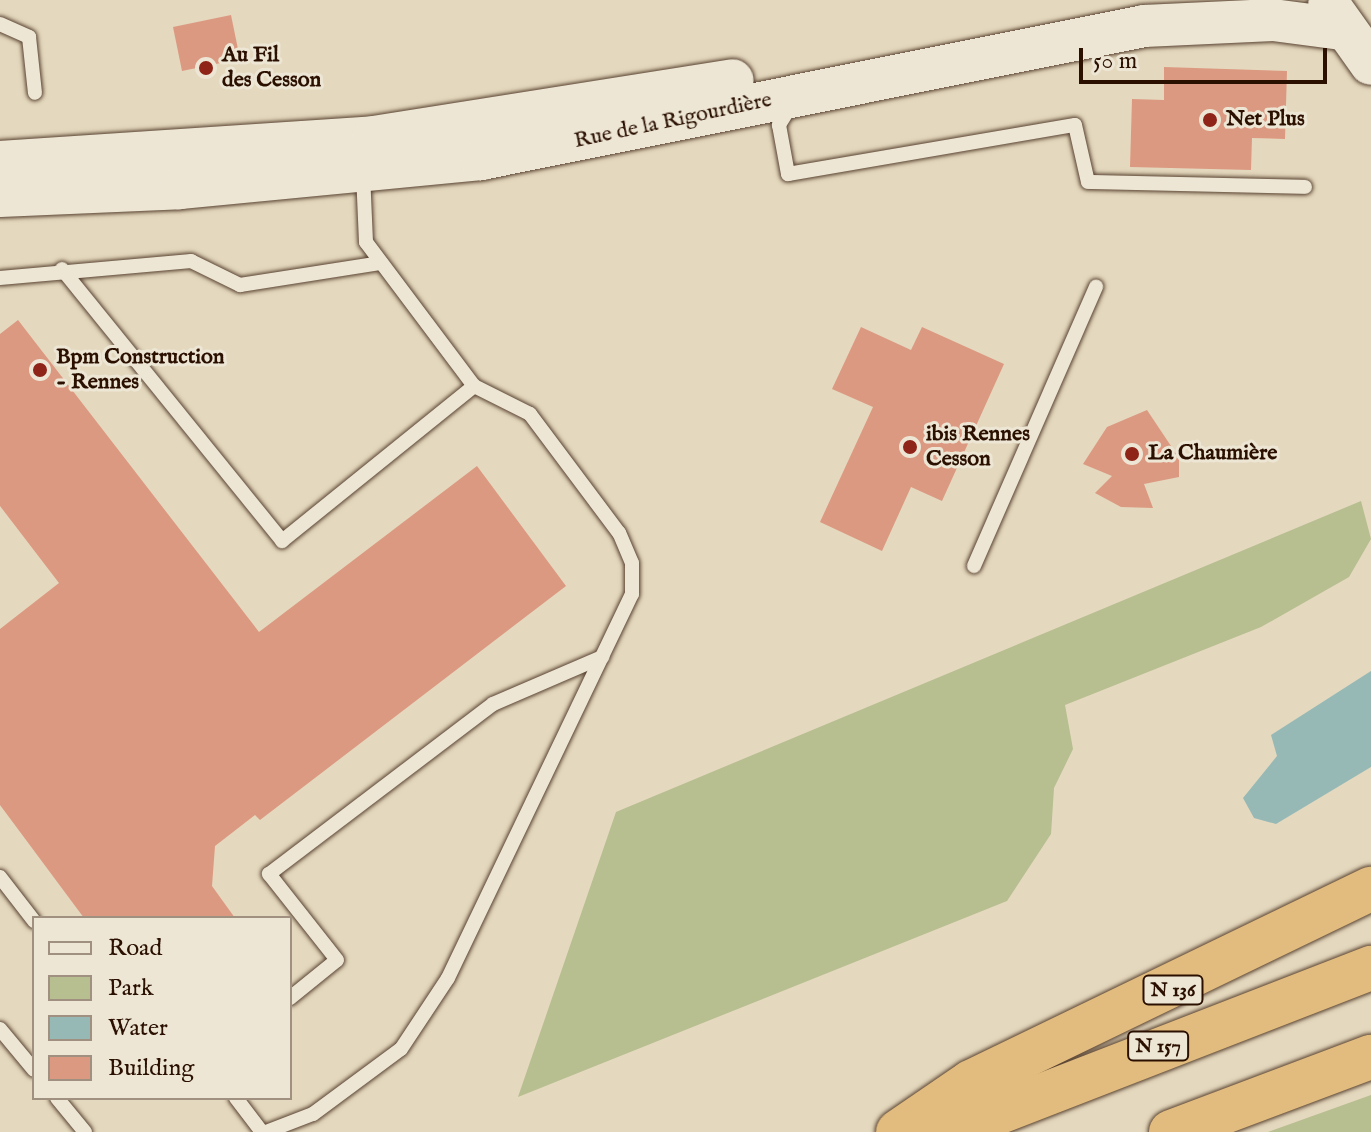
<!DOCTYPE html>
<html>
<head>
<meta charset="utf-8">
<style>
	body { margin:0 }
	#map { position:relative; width:1371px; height:1132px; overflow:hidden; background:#e4d8be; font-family:"IM FELL English",serif }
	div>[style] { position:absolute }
	.green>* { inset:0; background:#b7be8f }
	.water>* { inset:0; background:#96b9b6 }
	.building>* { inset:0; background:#dc9981 }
	.roads { filter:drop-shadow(0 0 2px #594230) drop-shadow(0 0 2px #594230) }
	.lane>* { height:14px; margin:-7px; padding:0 7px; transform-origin:7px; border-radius:7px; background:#ede6d5 }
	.secondary>* { height:42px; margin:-21px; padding:0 21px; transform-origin:21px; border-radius:21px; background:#ede6d5 }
	.highway>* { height:44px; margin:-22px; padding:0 22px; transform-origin:22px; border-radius:22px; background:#e2bc7f }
	.dots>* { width:22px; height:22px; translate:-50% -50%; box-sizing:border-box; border:4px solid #ede6d5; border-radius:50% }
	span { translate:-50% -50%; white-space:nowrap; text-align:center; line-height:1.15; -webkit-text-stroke:6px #ede6d5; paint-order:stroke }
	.shield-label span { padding:2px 6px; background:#ede6d5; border:2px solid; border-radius:6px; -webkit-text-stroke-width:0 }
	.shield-label { font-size:20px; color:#2b1000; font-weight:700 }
	.poi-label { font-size:22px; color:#2b1000; font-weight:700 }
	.left { translate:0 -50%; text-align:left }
	.street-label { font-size:22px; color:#2b1000 }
	.legend { position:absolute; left:32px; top:916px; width:260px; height:184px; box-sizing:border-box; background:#ede6d5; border:2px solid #9f9080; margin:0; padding:10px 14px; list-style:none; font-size:24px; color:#2b1000 }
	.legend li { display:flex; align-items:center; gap:16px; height:40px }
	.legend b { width:40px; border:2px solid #9f9080 }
	.scale { position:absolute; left:1079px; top:48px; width:248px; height:36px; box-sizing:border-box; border:4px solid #2b1000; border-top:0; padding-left:10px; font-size:24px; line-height:28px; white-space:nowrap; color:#2b1000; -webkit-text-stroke:6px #ede6d5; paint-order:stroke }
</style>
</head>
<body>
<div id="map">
	<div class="green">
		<div style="clip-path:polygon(1361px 501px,1371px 539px,1349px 577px,1261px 627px,1065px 705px,1073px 749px,1054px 788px,1051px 834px,1007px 901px,518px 1097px,616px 812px)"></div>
		<div style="clip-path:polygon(1371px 1095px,1371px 1132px,1268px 1132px)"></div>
	</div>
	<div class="water">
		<div style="clip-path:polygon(1371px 671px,1371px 767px,1276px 824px,1254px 818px,1243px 798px,1277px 756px,1271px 735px)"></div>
	</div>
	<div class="building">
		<div style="clip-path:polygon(231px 15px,240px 59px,182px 71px,173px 27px)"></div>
		<div style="clip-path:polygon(1164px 67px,1287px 71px,1285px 139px,1252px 138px,1251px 170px,1130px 167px,1132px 99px,1164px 100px)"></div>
		<div style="clip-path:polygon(18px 320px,259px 632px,477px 466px,566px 586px,260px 820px,255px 815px,215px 846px,212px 886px,235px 918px,84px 918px,0 805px,0 629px,59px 583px,0 506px,0 334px)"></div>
		<div style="clip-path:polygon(861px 327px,911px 350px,922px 327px,1004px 364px,942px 501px,911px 487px,882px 551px,820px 522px,873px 407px,832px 389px)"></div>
		<div style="clip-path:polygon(1147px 410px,1179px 458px,1179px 477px,1144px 484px,1153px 508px,1121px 507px,1095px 493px,1112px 476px,1083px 464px,1107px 427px)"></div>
	</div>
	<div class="roads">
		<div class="lane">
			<div style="left:0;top:24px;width:32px;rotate:24deg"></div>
			<div style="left:29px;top:37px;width:56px;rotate:83.9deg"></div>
			<div style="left:792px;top:104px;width:25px;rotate:122deg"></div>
			<div style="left:779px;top:125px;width:50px;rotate:79.6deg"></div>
			<div style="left:788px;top:174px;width:291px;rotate:-9.7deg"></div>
			<div style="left:1075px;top:125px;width:58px;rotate:77.2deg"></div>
			<div style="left:1088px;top:182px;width:217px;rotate:1.3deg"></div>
			<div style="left:62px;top:269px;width:350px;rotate:51deg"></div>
			<div style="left:282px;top:541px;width:247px;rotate:-38.9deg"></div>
			<div style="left:0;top:278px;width:192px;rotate:-5.1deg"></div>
			<div style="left:191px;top:261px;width:55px;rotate:26.1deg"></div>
			<div style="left:240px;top:285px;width:143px;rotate:-8.9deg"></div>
			<div style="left:974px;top:566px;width:305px;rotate:-66.4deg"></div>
			<div style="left:0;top:877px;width:56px;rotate:52.3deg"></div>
			<div style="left:290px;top:998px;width:60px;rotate:-39deg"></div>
			<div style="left:337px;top:960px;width:110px;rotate:-128.3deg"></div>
			<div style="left:269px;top:874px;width:281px;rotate:-37.2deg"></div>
			<div style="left:493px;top:704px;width:119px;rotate:-23.3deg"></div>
			<div style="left:0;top:1029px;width:53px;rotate:50.3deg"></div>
			<div style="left:57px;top:1098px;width:44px;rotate:50.5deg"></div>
			<div style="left:236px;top:1098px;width:43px;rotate:52.6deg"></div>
			<div style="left:266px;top:1132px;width:50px;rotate:-21deg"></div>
			<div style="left:313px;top:1114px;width:109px;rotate:-36.5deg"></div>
			<div style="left:401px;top:1049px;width:85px;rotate:-56.5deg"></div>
			<div style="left:448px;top:978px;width:426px;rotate:-64.4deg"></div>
			<div style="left:632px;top:594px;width:31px;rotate:-90deg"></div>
			<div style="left:632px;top:563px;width:33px;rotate:-113deg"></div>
			<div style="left:619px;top:533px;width:149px;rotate:-126.8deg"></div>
			<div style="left:530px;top:414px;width:63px;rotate:-153.4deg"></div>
			<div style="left:474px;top:386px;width:180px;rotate:-126.9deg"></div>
			<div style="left:366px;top:242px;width:68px;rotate:-92.5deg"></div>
		</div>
		<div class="secondary">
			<div style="left:1329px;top:5px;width:72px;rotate:54.6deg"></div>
			<div style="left:0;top:162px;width:375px;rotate:-3.8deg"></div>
			<div style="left:374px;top:137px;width:363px;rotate:-9deg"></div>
			<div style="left:0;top:196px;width:180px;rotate:-2.5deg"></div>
			<div style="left:180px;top:188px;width:302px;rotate:-5.5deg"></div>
			<div style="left:481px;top:159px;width:676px;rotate:-11.34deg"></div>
			<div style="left:1144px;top:26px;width:129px;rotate:-2.7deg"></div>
			<div style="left:1273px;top:20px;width:69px;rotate:7.5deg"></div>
		</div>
		<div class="highway">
			<div style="left:898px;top:1132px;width:88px;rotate:-34.4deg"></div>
			<div style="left:971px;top:1082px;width:444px;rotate:-25.8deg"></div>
			<div style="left:948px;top:1132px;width:454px;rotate:-21.2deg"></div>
			<div style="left:1171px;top:1132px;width:214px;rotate:-20.6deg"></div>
		</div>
	</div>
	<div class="dots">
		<div style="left:206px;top:68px;background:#8f2418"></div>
		<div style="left:1210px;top:120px;background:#8f2418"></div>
		<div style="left:40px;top:370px;background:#8f2418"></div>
		<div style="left:910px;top:447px;background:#8f2418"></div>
		<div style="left:1132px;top:454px;background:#8f2418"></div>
	</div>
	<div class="shield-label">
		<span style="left:1173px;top:990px">N 136</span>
		<span style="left:1158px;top:1046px">N 157</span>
	</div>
	<div class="poi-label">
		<span class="left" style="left:222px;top:68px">Au Fil<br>des Cesson</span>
		<span class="left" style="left:1226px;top:120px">Net Plus</span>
		<span class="left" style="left:56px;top:370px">Bpm Construction<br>- Rennes</span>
		<span class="left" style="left:926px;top:447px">ibis Rennes<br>Cesson</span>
		<span class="left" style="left:1148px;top:454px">La Chaumière</span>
	</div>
	<div class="street-label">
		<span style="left:673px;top:121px;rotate:-12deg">Rue de la Rigourdière</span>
	</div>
	<ul class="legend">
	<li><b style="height:10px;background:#ede6d5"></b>Road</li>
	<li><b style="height:22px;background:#b7be8f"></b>Park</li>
	<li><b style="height:22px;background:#96b9b6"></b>Water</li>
	<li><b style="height:22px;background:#dc9981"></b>Building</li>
	</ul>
	<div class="scale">50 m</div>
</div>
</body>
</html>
